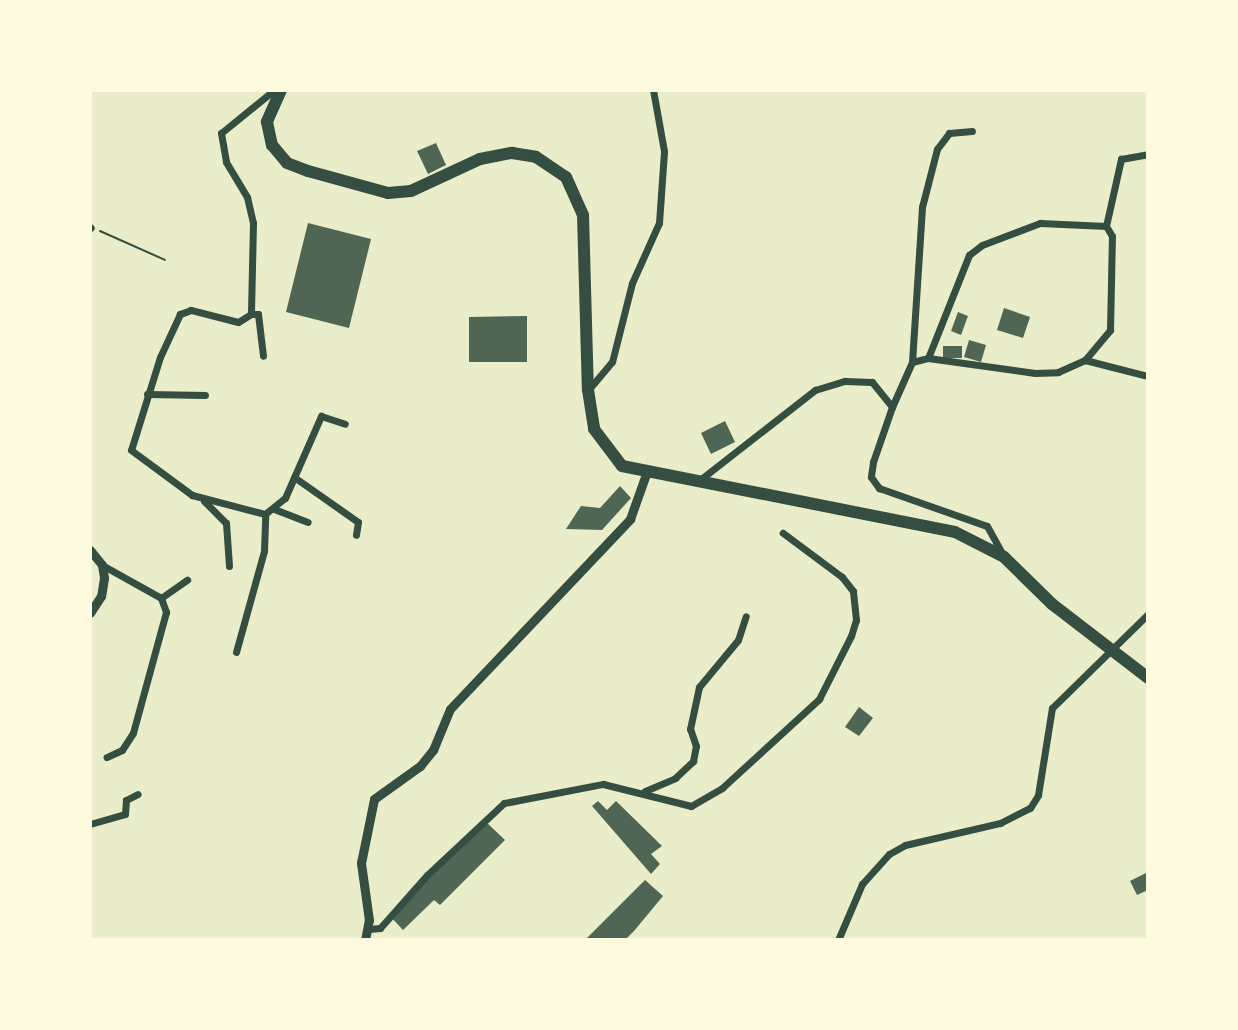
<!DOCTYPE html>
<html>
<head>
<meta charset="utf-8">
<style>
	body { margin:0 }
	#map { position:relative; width:1238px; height:1030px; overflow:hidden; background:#e9edc9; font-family:Quicksand,sans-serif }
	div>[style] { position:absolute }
	.building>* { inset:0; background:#4f6655 }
	.path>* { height:2px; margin:-1px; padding:0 1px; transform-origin:1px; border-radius:1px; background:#344e41 }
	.minor>* { height:7px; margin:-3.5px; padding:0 3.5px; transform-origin:3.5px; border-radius:3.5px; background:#344e41 }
	.tertiary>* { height:9px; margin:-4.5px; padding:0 4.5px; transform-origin:4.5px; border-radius:4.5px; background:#344e41 }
	.trunk>* { height:12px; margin:-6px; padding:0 6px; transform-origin:6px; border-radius:6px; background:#344e41 }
	span { translate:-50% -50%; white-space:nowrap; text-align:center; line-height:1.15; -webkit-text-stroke:6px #fefae0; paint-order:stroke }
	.frame { position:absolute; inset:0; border:92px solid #fefae0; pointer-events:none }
</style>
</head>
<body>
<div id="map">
	<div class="building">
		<div style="clip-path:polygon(436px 143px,446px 165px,428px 174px,417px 151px)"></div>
		<div style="clip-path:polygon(308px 223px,371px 239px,349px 328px,286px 312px)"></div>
		<div style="clip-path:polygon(1004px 308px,1030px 317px,1023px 338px,997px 330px)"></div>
		<div style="clip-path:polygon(958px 312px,968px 316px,961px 335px,951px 331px)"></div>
		<div style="clip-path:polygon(527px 316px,527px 362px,469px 362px,469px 317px)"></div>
		<div style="clip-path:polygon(969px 340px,986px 345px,981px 362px,964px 357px)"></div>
		<div style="clip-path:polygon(943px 346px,962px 346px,962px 358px,943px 358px)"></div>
		<div style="clip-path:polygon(725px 421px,735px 442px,711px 454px,701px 433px)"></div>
		<div style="clip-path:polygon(620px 486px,631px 498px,602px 530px,566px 529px,581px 506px,600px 508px)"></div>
		<div style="clip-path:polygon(859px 707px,873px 718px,859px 736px,845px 727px)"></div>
		<div style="clip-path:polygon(598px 801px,607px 810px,616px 801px,662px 846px,651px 854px,660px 864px,651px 874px,592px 806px)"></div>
		<div style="clip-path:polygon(484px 820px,505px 840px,440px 905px,434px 900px,403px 930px,390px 916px)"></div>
		<div style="clip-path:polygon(1148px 872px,1148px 890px,1137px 895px,1130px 881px)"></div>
		<div style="clip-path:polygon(645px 880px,663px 896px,634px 931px,625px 940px,585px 940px)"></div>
	</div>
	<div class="path">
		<div style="left:100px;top:231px;width:71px;rotate:24deg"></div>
	</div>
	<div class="minor">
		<div style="left:274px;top:90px;width:68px;rotate:140.9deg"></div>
		<div style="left:221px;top:133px;width:29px;rotate:80deg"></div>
		<div style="left:226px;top:162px;width:41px;rotate:59deg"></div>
		<div style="left:247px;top:197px;width:27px;rotate:77deg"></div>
		<div style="left:253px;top:223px;width:91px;rotate:91.3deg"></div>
		<div style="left:251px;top:314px;width:15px;rotate:148deg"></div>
		<div style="left:238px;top:322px;width:49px;rotate:-165.7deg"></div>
		<div style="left:191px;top:310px;width:12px;rotate:160deg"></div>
		<div style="left:180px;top:314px;width:47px;rotate:114.9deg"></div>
		<div style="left:160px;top:357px;width:97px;rotate:107.3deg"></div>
		<div style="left:131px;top:450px;width:76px;rotate:36.4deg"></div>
		<div style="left:192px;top:495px;width:75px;rotate:14.6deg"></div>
		<div style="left:265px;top:514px;width:26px;rotate:-39deg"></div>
		<div style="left:285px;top:498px;width:90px;rotate:-66.3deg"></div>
		<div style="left:321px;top:416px;width:25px;rotate:18deg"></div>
		<div style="left:90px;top:227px;width:1px;rotate:45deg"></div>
		<div style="left:251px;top:314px;width:7px"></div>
		<div style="left:258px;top:314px;width:42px;rotate:83.2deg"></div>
		<div style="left:928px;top:358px;width:111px;rotate:-68.3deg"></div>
		<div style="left:969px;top:255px;width:16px;rotate:-38deg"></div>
		<div style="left:982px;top:245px;width:62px;rotate:-20.8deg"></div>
		<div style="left:1040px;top:223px;width:66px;rotate:2.6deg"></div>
		<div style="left:1085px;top:360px;width:65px;rotate:14.3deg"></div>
		<div style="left:912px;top:362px;width:16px;rotate:-14deg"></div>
		<div style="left:928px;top:358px;width:108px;rotate:8deg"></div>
		<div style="left:1035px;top:373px;width:23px;rotate:-2deg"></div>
		<div style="left:1058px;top:372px;width:30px;rotate:-24deg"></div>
		<div style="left:1085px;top:360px;width:39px;rotate:-50deg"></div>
		<div style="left:1110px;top:330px;width:94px;rotate:-88.8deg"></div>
		<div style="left:1112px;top:236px;width:12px;rotate:-121deg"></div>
		<div style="left:1106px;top:226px;width:69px;rotate:-77.4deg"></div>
		<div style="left:1121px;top:159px;width:27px;rotate:-10deg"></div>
		<div style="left:589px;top:389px;width:35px;rotate:-50deg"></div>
		<div style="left:612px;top:362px;width:81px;rotate:-75.8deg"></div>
		<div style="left:632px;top:283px;width:66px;rotate:-65.8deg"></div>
		<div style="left:659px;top:223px;width:72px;rotate:-86deg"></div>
		<div style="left:664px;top:151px;width:62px;rotate:-100.2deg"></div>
		<div style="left:147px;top:394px;width:58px;rotate:1deg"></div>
		<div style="left:892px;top:407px;width:49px;rotate:-66deg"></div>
		<div style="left:912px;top:362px;width:155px;rotate:-86.3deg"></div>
		<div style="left:922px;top:207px;width:60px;rotate:-75.5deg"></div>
		<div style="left:937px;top:149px;width:20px;rotate:-53deg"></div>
		<div style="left:949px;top:133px;width:23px;rotate:-5deg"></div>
		<div style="left:294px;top:477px;width:78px;rotate:35.1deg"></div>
		<div style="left:358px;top:522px;width:13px;rotate:99deg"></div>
		<div style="left:701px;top:479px;width:145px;rotate:-38deg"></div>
		<div style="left:815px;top:390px;width:31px;rotate:-17deg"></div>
		<div style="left:845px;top:381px;width:27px;rotate:2deg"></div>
		<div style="left:872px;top:382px;width:32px;rotate:51deg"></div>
		<div style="left:892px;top:407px;width:58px;rotate:109.1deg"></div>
		<div style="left:873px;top:462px;width:15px;rotate:98deg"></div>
		<div style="left:871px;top:477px;width:14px;rotate:54deg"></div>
		<div style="left:879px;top:488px;width:114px;rotate:19.4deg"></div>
		<div style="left:987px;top:526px;width:35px;rotate:61deg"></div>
		<div style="left:204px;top:501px;width:31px;rotate:45deg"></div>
		<div style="left:226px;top:523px;width:43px;rotate:86deg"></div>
		<div style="left:274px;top:509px;width:36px;rotate:21deg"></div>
		<div style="left:102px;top:565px;width:68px;rotate:29.2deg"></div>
		<div style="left:161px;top:598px;width:15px;rotate:70deg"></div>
		<div style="left:166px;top:612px;width:125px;rotate:105.3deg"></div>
		<div style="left:133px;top:733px;width:20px;rotate:123deg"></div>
		<div style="left:122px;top:750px;width:17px;rotate:155deg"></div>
		<div style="left:161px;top:598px;width:32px;rotate:-35deg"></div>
		<div style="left:236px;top:652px;width:105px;rotate:-74.5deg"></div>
		<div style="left:264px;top:551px;width:37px;rotate:-88deg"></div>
		<div style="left:645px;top:791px;width:33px;rotate:-23deg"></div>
		<div style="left:675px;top:778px;width:25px;rotate:-43deg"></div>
		<div style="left:693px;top:761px;width:15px;rotate:-79deg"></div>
		<div style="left:696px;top:746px;width:18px;rotate:-109deg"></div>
		<div style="left:690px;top:729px;width:43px;rotate:-77.9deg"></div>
		<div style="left:699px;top:687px;width:61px;rotate:-50.3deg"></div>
		<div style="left:738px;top:640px;width:25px;rotate:-72deg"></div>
		<div style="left:90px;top:824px;width:36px;rotate:-16deg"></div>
		<div style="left:125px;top:814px;width:14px;rotate:-86deg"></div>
		<div style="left:126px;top:800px;width:13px;rotate:-27deg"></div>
		<div style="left:369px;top:929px;width:11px;rotate:-5deg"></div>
		<div style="left:380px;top:928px;width:71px;rotate:-48.4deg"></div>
		<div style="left:427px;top:875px;width:105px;rotate:-43.1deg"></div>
		<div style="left:504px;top:803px;width:101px;rotate:-10.9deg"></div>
		<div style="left:603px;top:784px;width:91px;rotate:14deg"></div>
		<div style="left:691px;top:806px;width:36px;rotate:-30deg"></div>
		<div style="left:722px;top:788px;width:132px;rotate:-42.5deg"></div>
		<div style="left:819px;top:699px;width:71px;rotate:-63.1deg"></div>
		<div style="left:851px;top:636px;width:17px;rotate:-73deg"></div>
		<div style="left:856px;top:620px;width:29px;rotate:-96deg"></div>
		<div style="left:853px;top:591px;width:18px;rotate:-128deg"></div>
		<div style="left:842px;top:577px;width:74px;rotate:-143.3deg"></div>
		<div style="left:838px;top:940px;width:61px;rotate:-66.8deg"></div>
		<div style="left:862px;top:884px;width:40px;rotate:-48deg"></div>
		<div style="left:889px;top:854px;width:18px;rotate:-29deg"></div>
		<div style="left:905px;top:845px;width:98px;rotate:-13deg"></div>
		<div style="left:1000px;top:823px;width:34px;rotate:-27deg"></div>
		<div style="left:1030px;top:808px;width:15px;rotate:-58deg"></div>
		<div style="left:1038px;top:795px;width:88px;rotate:-80.9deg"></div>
		<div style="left:1052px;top:708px;width:134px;rotate:-44.4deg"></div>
	</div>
	<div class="tertiary">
		<div style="left:90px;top:550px;width:19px;rotate:51deg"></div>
		<div style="left:102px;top:565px;width:13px;rotate:81deg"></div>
		<div style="left:104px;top:578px;width:18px;rotate:99deg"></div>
		<div style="left:101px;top:596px;width:20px;rotate:123deg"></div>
		<div style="left:365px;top:940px;width:20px;rotate:-79deg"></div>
		<div style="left:369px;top:920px;width:58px;rotate:-98deg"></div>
		<div style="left:361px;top:863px;width:65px;rotate:-78.5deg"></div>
		<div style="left:374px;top:799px;width:57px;rotate:-35.7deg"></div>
		<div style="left:420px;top:766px;width:21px;rotate:-51deg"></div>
		<div style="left:433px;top:750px;width:44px;rotate:-67.5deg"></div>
		<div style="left:450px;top:709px;width:262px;rotate:-46.5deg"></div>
		<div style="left:630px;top:519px;width:48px;rotate:-70.4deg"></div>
	</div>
	<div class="trunk">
		<div style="left:281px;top:90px;width:35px;rotate:114deg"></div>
		<div style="left:267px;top:122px;width:24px;rotate:78deg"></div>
		<div style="left:272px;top:145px;width:23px;rotate:50deg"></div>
		<div style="left:287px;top:163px;width:22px;rotate:21deg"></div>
		<div style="left:308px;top:171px;width:83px;rotate:15.4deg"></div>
		<div style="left:388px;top:193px;width:23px;rotate:-5deg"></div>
		<div style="left:411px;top:191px;width:76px;rotate:-24.9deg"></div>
		<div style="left:480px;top:159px;width:33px;rotate:-11deg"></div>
		<div style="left:512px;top:153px;width:24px;rotate:9deg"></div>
		<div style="left:536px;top:157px;width:36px;rotate:34deg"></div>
		<div style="left:566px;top:177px;width:42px;rotate:65.9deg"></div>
		<div style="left:583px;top:215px;width:175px;rotate:88.4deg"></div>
		<div style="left:588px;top:390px;width:39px;rotate:81deg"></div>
		<div style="left:594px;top:429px;width:46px;rotate:52.9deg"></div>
		<div style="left:622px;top:466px;width:339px;rotate:11.2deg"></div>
		<div style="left:955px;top:532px;width:55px;rotate:27deg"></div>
		<div style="left:1004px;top:557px;width:67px;rotate:44.4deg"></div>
		<div style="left:1052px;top:604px;width:121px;rotate:37.6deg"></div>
	</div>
	<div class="frame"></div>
</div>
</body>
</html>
